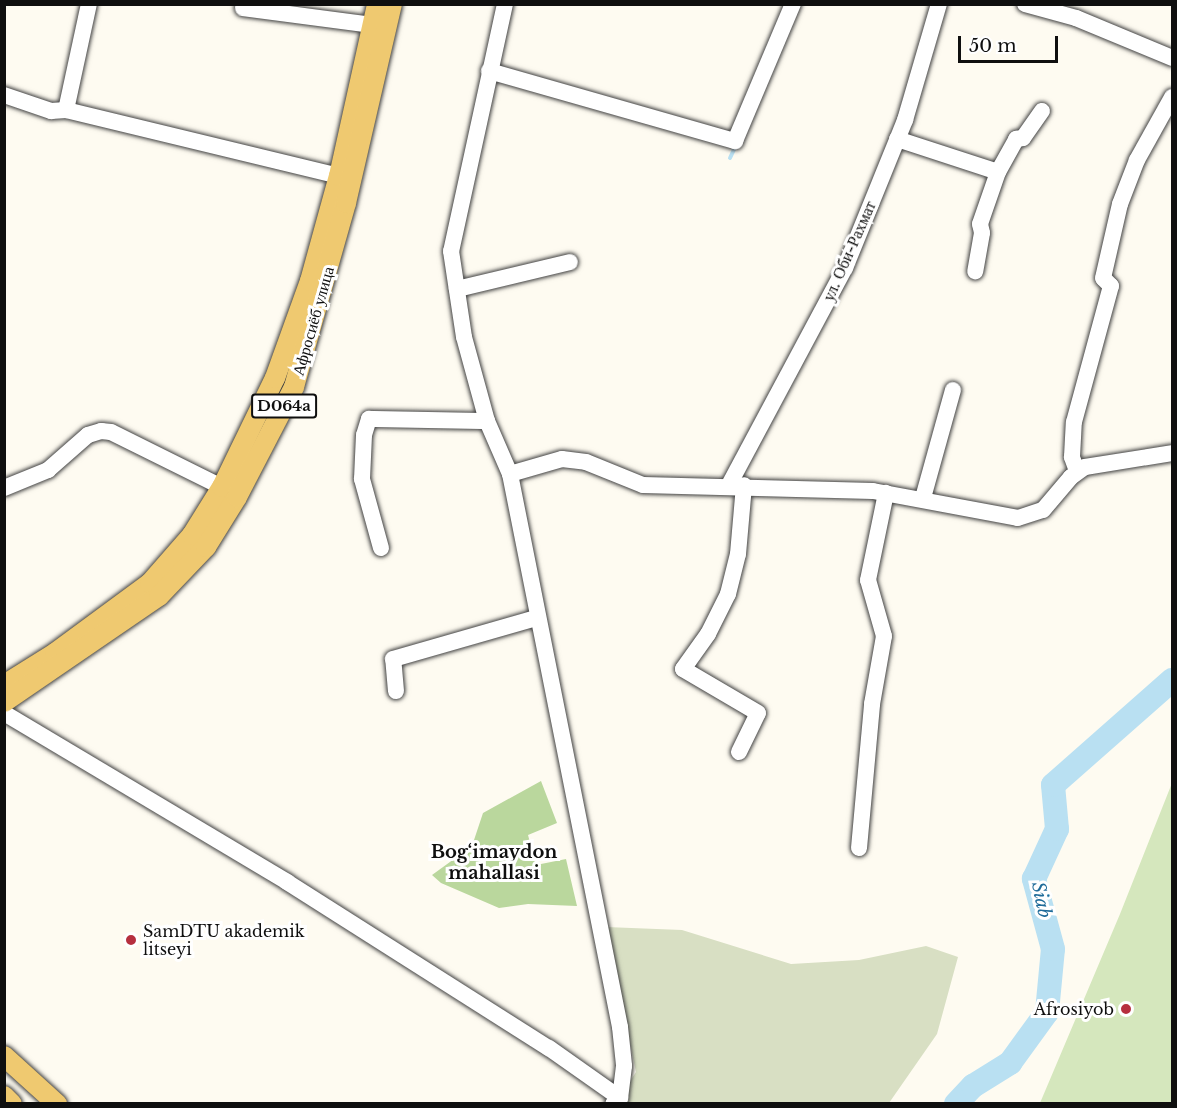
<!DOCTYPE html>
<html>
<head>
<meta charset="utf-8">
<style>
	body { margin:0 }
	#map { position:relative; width:1177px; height:1108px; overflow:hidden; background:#fefbf1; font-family:"Libre Baskerville",serif }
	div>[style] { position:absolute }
	.green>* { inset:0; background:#d5e7bd }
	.forest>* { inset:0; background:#bad79d }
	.cemetery>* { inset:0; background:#d8dfc3 }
	.stream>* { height:4px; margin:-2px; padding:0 2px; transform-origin:2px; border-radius:2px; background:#b9e0f2 }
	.river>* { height:24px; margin:-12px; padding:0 12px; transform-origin:12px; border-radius:12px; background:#b9e0f2 }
	.roads { filter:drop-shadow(0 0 2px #424242) drop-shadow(0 0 2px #424242) }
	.minor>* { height:16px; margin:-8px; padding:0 8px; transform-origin:8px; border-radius:8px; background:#fff }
	.major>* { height:20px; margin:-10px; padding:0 10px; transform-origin:10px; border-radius:10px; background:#efc970 }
	.dots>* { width:16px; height:16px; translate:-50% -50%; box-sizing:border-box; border:3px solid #fff; border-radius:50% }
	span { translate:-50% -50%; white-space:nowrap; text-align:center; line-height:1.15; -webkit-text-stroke:6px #fff; paint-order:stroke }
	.shield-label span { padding:2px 4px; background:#fff; border:2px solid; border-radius:4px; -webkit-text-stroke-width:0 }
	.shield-label { font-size:15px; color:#0f0f0f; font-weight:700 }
	.street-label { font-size:16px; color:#0f0f0f }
	.poi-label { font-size:16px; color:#0f0f0f }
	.left { translate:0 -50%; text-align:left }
	.right { translate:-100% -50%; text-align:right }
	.neighbourhood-label { font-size:18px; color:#0f0f0f; font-weight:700 }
	.water-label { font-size:18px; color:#1f6b99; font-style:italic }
	.frame { position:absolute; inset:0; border:6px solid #0f0f0f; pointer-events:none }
	.scale { position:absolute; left:958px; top:36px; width:100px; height:27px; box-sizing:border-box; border:3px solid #0f0f0f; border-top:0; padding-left:8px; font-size:18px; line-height:21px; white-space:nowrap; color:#0f0f0f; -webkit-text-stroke:4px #fff; paint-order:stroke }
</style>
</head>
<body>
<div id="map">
	<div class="green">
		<div style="clip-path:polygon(1172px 783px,1172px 1103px,1040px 1103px,1120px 914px)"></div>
	</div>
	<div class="forest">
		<div style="clip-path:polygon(541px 781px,557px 823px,528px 835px,536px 865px,566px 859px,577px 906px,528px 904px,499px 908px,441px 883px,432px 875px,472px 846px,483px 813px)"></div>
	</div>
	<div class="cemetery">
		<div style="clip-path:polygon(606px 927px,682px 930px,791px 964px,859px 960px,926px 946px,958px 957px,937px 1034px,889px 1103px,616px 1103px,636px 1072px)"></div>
	</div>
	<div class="stream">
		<div style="left:730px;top:158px;width:14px;rotate:-65deg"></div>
	</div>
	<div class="river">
		<div style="left:956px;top:1104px;width:25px;rotate:-47deg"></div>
		<div style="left:973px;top:1086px;width:44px;rotate:-31.9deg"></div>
		<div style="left:1010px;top:1063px;width:63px;rotate:-54deg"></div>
		<div style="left:1047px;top:1012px;width:63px;rotate:-84.6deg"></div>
		<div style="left:1053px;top:949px;width:73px;rotate:-105.2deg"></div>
		<div style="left:1034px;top:879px;width:55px;rotate:-65.3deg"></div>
		<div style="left:1057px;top:829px;width:44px;rotate:-95.2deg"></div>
		<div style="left:1053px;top:785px;width:159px;rotate:-41.4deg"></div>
	</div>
	<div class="roads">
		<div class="minor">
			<div style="left:505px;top:4px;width:253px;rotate:102.3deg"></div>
			<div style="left:451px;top:251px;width:87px;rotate:81.4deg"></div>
			<div style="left:464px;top:337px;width:87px;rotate:74.7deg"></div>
			<div style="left:487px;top:421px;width:58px;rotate:66.5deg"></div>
			<div style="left:510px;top:474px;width:564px;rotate:78.75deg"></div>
			<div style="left:620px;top:1027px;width:39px;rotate:84deg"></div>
			<div style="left:624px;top:1066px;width:32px;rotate:97deg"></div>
			<div style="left:620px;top:1098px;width:9px;rotate:139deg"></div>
			<div style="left:1025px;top:4px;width:53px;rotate:15.4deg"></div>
			<div style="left:1076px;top:18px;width:104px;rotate:22.6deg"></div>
			<div style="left:243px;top:8px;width:130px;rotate:7.5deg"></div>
			<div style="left:489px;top:71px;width:256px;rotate:15.9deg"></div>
			<div style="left:735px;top:141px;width:149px;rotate:-67.1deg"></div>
			<div style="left:4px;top:95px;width:50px;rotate:18.8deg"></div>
			<div style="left:51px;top:111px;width:15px;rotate:-4deg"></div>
			<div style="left:66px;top:110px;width:281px;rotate:13.6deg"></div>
			<div style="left:66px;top:110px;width:108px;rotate:-77.8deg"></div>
			<div style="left:897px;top:139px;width:106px;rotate:18.1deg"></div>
			<div style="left:998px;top:172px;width:55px;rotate:109.1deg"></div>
			<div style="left:980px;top:224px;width:9px;rotate:77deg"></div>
			<div style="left:982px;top:233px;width:39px;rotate:100deg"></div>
			<div style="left:998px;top:172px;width:38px;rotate:-61deg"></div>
			<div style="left:1016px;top:139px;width:7px;rotate:-8deg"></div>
			<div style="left:1023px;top:138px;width:33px;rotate:-55deg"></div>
			<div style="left:457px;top:289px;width:116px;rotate:-13.4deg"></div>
			<div style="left:1077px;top:471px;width:15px;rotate:-110deg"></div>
			<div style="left:1072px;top:457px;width:35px;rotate:-87deg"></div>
			<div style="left:1074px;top:422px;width:141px;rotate:-74.8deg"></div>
			<div style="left:1111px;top:286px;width:11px;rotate:-135deg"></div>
			<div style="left:1103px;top:278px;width:76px;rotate:-77.1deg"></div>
			<div style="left:1120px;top:204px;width:47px;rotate:-68.9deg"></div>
			<div style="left:1137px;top:160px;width:72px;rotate:-60.9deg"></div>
			<div style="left:510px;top:474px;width:54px;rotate:-16.1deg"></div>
			<div style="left:562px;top:459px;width:24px;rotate:7deg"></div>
			<div style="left:586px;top:462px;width:61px;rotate:22deg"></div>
			<div style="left:643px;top:485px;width:230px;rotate:1.5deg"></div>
			<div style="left:873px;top:491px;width:147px;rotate:10.5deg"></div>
			<div style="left:1018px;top:518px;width:26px;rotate:-18deg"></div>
			<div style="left:1043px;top:510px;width:43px;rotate:-49.7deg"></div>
			<div style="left:1071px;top:477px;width:17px;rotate:-36deg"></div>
			<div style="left:1085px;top:467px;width:88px;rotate:-9.1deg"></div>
			<div style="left:729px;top:485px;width:246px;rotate:-61.9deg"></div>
			<div style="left:845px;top:268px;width:160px;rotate:-67.9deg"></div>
			<div style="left:905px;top:120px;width:121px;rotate:-73.7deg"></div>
			<div style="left:4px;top:488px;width:48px;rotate:-22.2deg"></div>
			<div style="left:48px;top:470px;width:53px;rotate:-41.2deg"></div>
			<div style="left:88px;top:435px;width:14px;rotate:-17deg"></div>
			<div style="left:101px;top:431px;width:10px;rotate:6deg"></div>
			<div style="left:111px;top:432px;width:124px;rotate:26.4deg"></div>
			<div style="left:923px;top:498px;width:112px;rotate:-74.5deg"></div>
			<div style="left:381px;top:548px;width:72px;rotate:-105.4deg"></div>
			<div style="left:362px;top:479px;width:44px;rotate:-87.4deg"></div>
			<div style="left:364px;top:435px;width:17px;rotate:-73deg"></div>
			<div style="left:369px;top:419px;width:118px;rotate:1deg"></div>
			<div style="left:396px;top:691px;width:32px;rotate:-95deg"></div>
			<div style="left:393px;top:659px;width:149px;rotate:-16deg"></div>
			<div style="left:4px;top:713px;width:330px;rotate:30.8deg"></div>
			<div style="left:287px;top:882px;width:310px;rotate:32.4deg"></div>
			<div style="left:549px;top:1048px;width:87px;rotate:35.2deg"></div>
			<div style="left:739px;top:752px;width:43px;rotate:-64deg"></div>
			<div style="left:758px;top:713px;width:87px;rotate:-149.6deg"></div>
			<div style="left:683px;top:669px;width:43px;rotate:-54.5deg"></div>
			<div style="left:708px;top:634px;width:45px;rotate:-63.4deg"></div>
			<div style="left:728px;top:594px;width:41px;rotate:-76deg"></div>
			<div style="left:738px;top:554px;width:69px;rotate:-85deg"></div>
			<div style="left:859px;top:848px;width:145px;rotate:-84.8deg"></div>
			<div style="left:872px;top:704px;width:69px;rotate:-80deg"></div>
			<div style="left:884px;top:636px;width:58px;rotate:-105.9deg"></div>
			<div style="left:868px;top:580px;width:89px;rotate:-78.3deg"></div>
		</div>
		<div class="major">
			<div style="left:4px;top:685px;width:60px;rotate:-32.1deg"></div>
			<div style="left:55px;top:653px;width:118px;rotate:-36.4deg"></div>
			<div style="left:150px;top:583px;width:64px;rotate:-48.8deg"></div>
			<div style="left:192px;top:535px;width:57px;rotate:-58deg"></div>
			<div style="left:222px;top:487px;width:121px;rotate:-64.1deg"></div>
			<div style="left:275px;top:378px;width:103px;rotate:-70.2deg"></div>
			<div style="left:310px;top:281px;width:109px;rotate:-74.6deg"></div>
			<div style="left:339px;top:176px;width:176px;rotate:-77.5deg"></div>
			<div style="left:4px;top:702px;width:188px;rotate:-34.4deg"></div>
			<div style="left:159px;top:596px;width:68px;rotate:-46.2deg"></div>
			<div style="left:206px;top:547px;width:59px;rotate:-58.2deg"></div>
			<div style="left:237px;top:497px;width:124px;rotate:-62.6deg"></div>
			<div style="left:294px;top:387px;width:191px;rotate:-74.2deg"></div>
			<div style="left:346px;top:203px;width:204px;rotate:-77deg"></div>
			<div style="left:4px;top:1056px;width:72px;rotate:42.2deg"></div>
			<div style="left:4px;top:1096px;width:11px;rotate:45deg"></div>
		</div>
	</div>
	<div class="dots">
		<div style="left:131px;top:940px;background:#b62f3e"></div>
		<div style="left:1126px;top:1009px;background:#b62f3e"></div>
	</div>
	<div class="shield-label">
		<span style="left:284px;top:406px">D064a</span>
	</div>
	<div class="street-label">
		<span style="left:849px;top:251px;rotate:-66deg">ул. Оби-Рахмат</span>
		<span style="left:313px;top:321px;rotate:-74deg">Афросиёб улица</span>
	</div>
	<div class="poi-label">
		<span class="left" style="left:143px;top:940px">SamDTU akademik<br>litseyi</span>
		<span class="right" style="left:1114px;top:1009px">Afrosiyob</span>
	</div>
	<div class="neighbourhood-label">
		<span style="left:494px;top:863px">Bog‘imaydon<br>mahallasi</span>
	</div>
	<div class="water-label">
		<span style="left:1041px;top:900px;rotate:78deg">Siab</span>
	</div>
	<div class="frame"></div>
	<div class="scale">50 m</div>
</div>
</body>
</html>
